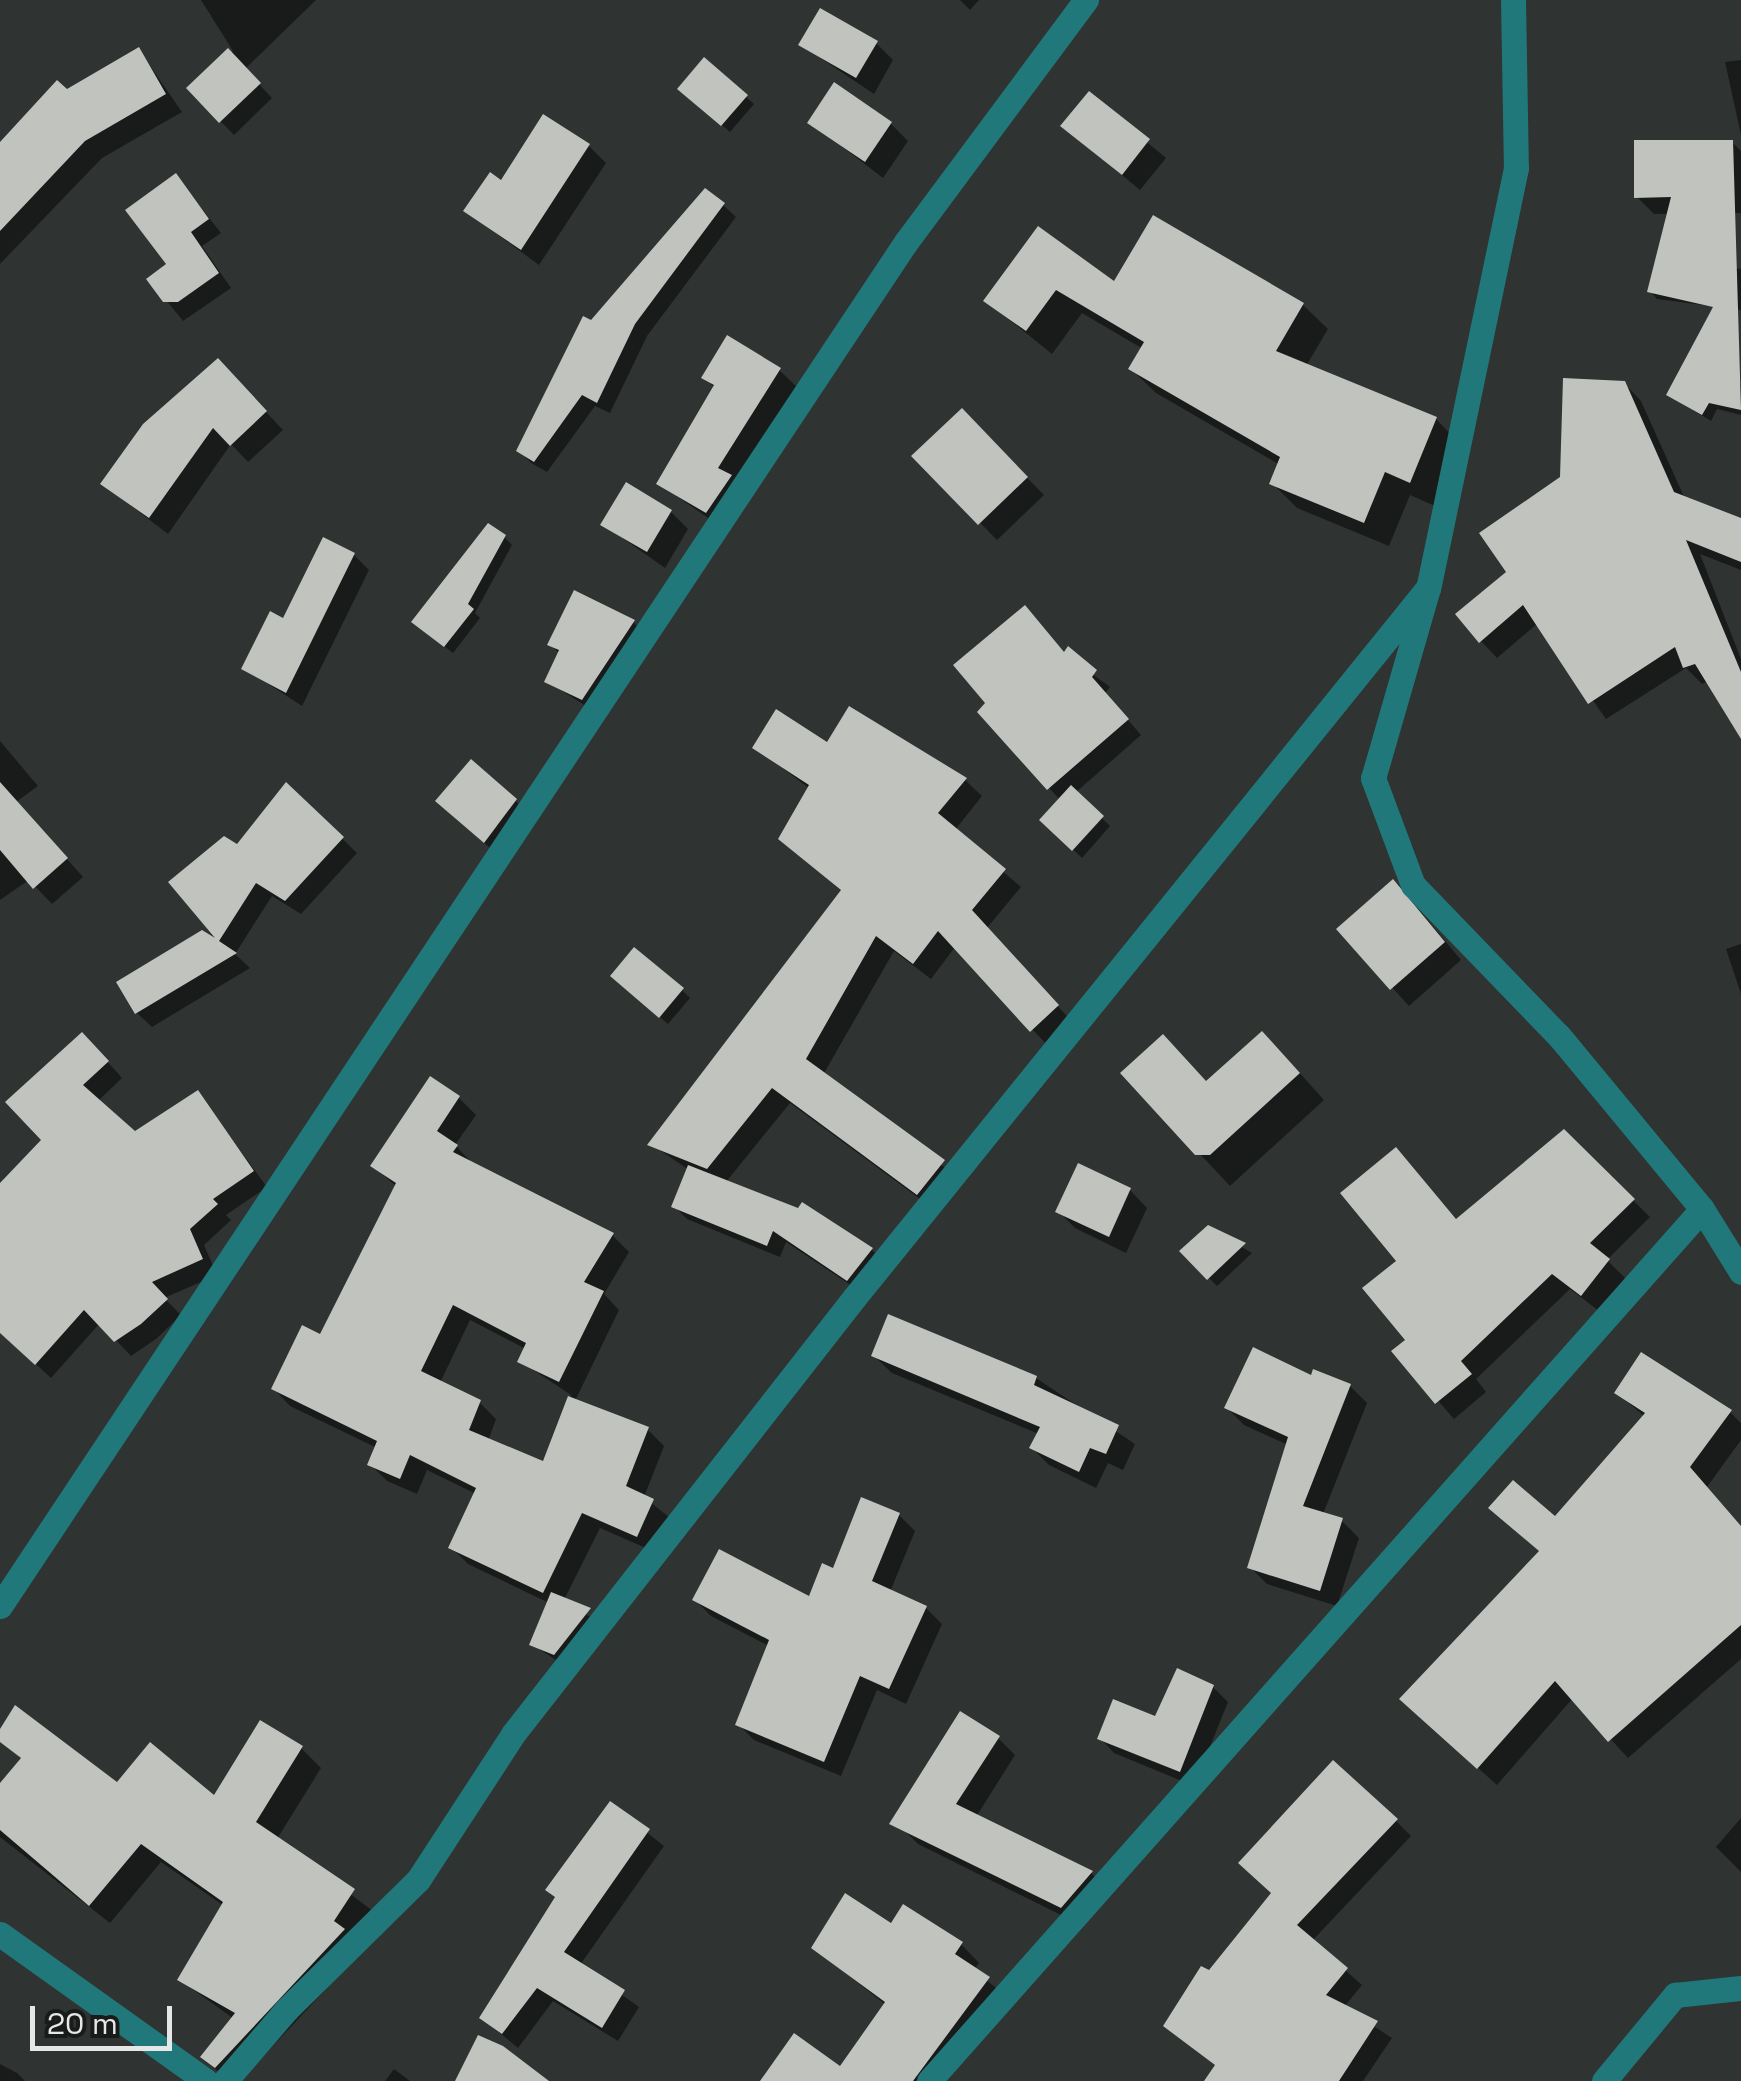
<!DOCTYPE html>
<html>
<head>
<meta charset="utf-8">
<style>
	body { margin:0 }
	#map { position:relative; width:1741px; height:2081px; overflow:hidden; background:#2f3331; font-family:"Space Grotesk",sans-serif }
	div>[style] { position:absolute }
	.shadow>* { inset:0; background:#0007 }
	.building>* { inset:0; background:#c1c3bf }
	.street>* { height:25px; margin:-12.5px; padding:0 12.5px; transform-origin:12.5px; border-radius:12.5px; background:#21787a }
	span { translate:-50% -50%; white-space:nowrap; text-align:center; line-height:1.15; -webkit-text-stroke:10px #191b1a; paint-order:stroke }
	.scale { position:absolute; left:30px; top:2006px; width:142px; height:45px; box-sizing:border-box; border:5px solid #e5e8e6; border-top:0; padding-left:12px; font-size:30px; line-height:35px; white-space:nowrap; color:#e5e8e6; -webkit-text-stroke:8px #191b1a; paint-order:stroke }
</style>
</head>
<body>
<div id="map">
	<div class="shadow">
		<div style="clip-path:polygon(201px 0,316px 0,245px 69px,272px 98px,234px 135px,189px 89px,233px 51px)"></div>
		<div style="clip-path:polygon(960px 0,979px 0,970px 10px)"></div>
		<div style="clip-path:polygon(876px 43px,893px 60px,874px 94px,801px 45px)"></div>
		<div style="clip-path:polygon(139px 50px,182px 112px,102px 158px,0 264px,0 142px)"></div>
		<div style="clip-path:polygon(704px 60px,754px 104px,730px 132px,688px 96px)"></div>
		<div style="clip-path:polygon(1741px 60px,1741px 135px,1725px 62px)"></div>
		<div style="clip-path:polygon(1089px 94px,1166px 158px,1140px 190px,1063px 126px)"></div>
		<div style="clip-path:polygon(810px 122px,891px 124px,908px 141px,883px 178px)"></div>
		<div style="clip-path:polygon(1732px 142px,1741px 151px,1741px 213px,1654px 214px,1636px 196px)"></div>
		<div style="clip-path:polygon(589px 146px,606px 163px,539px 265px,466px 211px,502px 183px)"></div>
		<div style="clip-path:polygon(176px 176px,221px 233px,202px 246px,231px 288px,183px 321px,149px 279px,169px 265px)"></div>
		<div style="clip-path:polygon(723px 205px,736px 217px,647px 336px,610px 413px,595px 406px,547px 472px,531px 463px,519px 450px,591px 323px)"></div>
		<div style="clip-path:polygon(1039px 229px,1115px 285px,1303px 305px,1328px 329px,1306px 366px,1436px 419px,1460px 444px,1435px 506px,1410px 495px,1389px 546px,1297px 508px,1272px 483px,1280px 465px,1156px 393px,1131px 369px,1143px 349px,1082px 313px,1052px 354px,986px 301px)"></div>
		<div style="clip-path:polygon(1657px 261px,1741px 269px,1741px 310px,1657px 299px,1650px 291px)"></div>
		<div style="clip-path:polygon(1689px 358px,1741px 385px,1741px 415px,1717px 409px,1711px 421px,1669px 395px)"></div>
		<div style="clip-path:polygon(779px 370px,797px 387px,724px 529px,659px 484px,715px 388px,704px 377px)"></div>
		<div style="clip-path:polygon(235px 379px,283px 430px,248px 462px,231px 444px,168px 534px,103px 484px)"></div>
		<div style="clip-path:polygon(1624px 383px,1641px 401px,1685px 499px,1741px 529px,1741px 570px,1700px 554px,1741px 659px,1741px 730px,1708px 681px,1702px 684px,1686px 668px,1606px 719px,1538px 623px,1497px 658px,1481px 641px,1510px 572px)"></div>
		<div style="clip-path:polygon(962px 412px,1044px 495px,997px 540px,915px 456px)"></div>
		<div style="clip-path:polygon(671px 512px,688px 529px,665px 568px,604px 525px)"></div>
		<div style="clip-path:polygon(504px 537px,512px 545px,475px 613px,480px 618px,453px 653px,422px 629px)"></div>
		<div style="clip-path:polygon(354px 555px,369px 570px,302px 706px,244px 668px)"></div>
		<div style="clip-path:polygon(633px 622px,648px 637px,598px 714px,547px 681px,560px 654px,550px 644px)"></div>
		<div style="clip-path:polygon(1065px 654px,1110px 687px,1105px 693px,1141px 735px,1075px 793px,1110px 826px,1082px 858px,1042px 820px,1060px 800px,981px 712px)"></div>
		<div style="clip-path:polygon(0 741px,38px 786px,16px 802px,83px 877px,52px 904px,29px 880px,0 900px)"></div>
		<div style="clip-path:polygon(828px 746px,965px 780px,982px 796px,955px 830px,1021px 887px,987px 928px,1074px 1024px,1049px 1047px,955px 947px,931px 979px,894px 951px,823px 1075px,960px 1179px,935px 1210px,790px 1103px,726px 1182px,799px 1211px,803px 1205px,872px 1250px,885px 1263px,861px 1292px,786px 1242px,780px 1257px,687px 1219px,674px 1206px,689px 1170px,651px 1144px,843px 892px,781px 838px,810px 789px,755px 747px)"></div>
		<div style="clip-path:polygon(287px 785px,357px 853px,301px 914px,272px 896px,235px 954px,250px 968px,152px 1027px,137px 1013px,224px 946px,172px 882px,238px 848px)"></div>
		<div style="clip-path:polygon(515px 800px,532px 818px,502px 858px,455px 818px)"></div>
		<div style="clip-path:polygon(1410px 899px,1461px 960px,1409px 1006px,1340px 930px)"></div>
		<div style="clip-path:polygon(1741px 944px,1741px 994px,1726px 949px)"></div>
		<div style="clip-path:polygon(621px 984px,682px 990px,690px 998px,668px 1024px)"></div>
		<div style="clip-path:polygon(97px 1050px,122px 1078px,98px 1101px,135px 1134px,198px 1093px,267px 1187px,226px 1215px,231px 1220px,204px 1245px,217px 1275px,164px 1298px,181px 1315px,156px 1339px,131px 1356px,100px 1323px,51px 1378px,0 1331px,0 1186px,45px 1140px)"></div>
		<div style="clip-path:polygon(1288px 1060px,1324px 1100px,1230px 1186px,1124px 1073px,1208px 1083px)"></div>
		<div style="clip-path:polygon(evenodd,459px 1098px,476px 1115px,455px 1145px,473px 1164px,612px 1235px,629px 1252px,604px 1294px,619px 1310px,575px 1401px,647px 1429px,664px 1446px,644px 1497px,670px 1518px,655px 1552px,600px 1528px,564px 1600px,606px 1627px,572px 1671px,532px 1644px,549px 1603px,468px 1564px,451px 1547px,476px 1494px,427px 1470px,417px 1494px,387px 1481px,370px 1464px,377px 1448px,290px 1406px,274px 1389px,321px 1338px,397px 1187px,373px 1166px,459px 1098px,470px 1320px,526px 1349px,520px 1361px,571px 1395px,545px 1464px,488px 1441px,496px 1419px,479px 1402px,440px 1383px,470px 1320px)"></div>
		<div style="clip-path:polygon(1564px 1132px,1650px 1217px,1607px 1260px,1625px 1278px,1599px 1311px,1570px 1289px,1476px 1379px,1486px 1392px,1454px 1419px,1395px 1351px,1408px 1340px,1399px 1261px,1401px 1157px,1458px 1221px)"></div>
		<div style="clip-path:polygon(1130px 1190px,1147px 1208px,1126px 1253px,1075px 1228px,1058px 1211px)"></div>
		<div style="clip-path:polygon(1209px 1228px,1252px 1253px,1217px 1286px,1183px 1251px)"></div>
		<div style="clip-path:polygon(874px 1356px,1036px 1378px,1135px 1444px,1123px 1470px,1108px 1463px,1096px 1488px,1049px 1465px,1032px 1448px,1039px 1434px,892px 1373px)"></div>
		<div style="clip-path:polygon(1312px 1378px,1350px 1386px,1367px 1403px,1323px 1514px,1341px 1520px,1359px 1538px,1337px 1606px,1267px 1584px,1250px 1567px,1288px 1445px,1244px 1425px,1227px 1408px)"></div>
		<div style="clip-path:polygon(1617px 1393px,1730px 1412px,1741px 1423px,1741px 1440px,1707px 1487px,1741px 1526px,1741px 1659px,1628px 1758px,1573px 1698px,1497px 1785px,1421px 1717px,1541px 1553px,1555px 1519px,1645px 1417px)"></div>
		<div style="clip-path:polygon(899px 1515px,915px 1531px,890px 1592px,926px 1608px,942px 1624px,906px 1704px,877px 1690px,841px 1776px,754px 1740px,738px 1724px,769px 1646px,711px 1616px,695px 1600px,810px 1599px)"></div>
		<div style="clip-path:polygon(1213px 1687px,1228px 1702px,1194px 1786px,1114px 1753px,1100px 1738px,1156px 1719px)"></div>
		<div style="clip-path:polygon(0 1734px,117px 1785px,215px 1799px,301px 1748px,321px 1768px,277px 1839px,373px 1911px,362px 1951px,240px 2081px,223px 2076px,203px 2057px,234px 2019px,180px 1980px,224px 1906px,161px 1862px,110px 1923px,0 1837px,0 1787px,22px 1760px)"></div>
		<div style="clip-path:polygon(998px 1738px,1015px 1755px,976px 1817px,1091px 1873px,1108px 1890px,1079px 1924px,918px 1844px,900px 1826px)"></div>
		<div style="clip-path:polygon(611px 1804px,664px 1846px,580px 1965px,639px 2007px,618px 2041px,553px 2001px,518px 2048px,482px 2018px)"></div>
		<div style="clip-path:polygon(1741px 1818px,1741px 1872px,1716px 1847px)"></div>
		<div style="clip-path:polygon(1396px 1821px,1411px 1836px,1312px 1941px,1362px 1985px,1344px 2007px,1392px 2038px,1363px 2081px,1236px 2081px,1166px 2025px,1209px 1974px)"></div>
		<div style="clip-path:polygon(892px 1926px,961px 1944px,979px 1963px,974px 1970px,1007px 1997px,916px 2081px,772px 2081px,840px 2069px,886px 2005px,814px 1948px)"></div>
		<div style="clip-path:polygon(0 2064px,17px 2073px,25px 2081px,0 2081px)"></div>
		<div style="clip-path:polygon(394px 2069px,410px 2081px,385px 2081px)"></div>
	</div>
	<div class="building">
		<div style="clip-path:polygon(820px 8px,878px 41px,856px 78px,798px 45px)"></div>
		<div style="clip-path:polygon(139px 47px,166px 94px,85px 141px,0 231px,0 142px,57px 80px,67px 89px)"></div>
		<div style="clip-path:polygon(228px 48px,261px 83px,219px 123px,186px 88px)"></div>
		<div style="clip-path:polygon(704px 57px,748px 95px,721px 126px,677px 89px)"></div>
		<div style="clip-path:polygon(834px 82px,892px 122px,865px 162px,807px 123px)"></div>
		<div style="clip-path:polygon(1089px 91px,1150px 139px,1122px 175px,1060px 126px)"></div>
		<div style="clip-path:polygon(543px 114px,590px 144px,521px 250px,463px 211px,490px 172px,501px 180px)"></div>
		<div style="clip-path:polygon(1634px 140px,1733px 140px,1741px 410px,1709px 403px,1702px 415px,1666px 395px,1713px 307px,1647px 292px,1671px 197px,1634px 198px)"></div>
		<div style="clip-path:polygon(176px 173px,209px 219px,191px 232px,219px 273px,178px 302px,163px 302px,146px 279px,166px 264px,125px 210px)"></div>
		<div style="clip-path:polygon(705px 188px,725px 203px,635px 324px,597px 403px,582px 395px,534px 462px,516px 451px,583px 316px,591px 320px)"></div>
		<div style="clip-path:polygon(1153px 215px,1304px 303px,1276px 351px,1437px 417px,1410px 483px,1385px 472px,1364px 523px,1269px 484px,1280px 457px,1128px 369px,1144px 342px,1056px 290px,1026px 331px,983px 301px,1038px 226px,1114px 281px)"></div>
		<div style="clip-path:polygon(727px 335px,781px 368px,718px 468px,732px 475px,706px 513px,656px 484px,714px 385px,701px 378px)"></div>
		<div style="clip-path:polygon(218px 358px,267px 411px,230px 446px,213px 428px,149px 518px,100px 484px,143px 424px)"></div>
		<div style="clip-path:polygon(1563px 378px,1625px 381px,1674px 492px,1741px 518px,1741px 562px,1686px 540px,1741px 672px,1741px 739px,1695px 664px,1683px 668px,1675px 647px,1588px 704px,1523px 605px,1479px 643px,1455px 614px,1506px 572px,1479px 533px,1560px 477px)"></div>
		<div style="clip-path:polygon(962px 408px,1028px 477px,978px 525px,911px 456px)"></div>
		<div style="clip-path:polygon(626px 482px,672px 510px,647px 552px,600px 525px)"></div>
		<div style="clip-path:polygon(488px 523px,506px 535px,468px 604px,474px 609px,444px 647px,411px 622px)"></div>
		<div style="clip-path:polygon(323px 537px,355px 553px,286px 693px,241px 669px,270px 611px,283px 618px)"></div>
		<div style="clip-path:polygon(574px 590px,635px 620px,582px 700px,544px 682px,559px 650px,547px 645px)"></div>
		<div style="clip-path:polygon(1025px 605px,1064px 652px,1068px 646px,1097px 670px,1092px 677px,1129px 719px,1047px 790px,977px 712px,985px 703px,953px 665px)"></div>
		<div style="clip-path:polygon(849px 706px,967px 778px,938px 813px,1006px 869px,972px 910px,1059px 1005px,1030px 1032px,938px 931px,913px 964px,876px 936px,806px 1059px,945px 1160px,917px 1195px,772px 1088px,707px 1169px,647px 1145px,841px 890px,778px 839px,809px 785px,752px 748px,776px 709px,827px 742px)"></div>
		<div style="clip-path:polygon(471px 759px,517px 799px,484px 843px,435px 801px)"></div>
		<div style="clip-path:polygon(0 782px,68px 858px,33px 889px,0 850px)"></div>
		<div style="clip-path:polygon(286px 782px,344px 837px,285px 901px,256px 883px,219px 941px,237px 953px,135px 1014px,116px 982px,202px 930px,215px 938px,168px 882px,224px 836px,237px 844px)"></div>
		<div style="clip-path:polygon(1071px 785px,1104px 816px,1072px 851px,1039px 820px)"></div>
		<div style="clip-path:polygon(1393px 879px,1445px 942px,1390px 990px,1336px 929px)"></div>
		<div style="clip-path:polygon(634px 947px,684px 988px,659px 1018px,610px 976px)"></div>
		<div style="clip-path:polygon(1262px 1031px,1300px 1073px,1210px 1155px,1195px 1155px,1120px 1073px,1163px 1034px,1206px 1081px)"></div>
		<div style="clip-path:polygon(82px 1032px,109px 1061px,83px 1085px,135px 1131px,198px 1090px,254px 1171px,213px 1199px,218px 1204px,190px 1229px,203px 1259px,152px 1282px,168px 1299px,141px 1324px,114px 1342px,84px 1310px,35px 1365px,0 1333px,0 1183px,41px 1140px,5px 1102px)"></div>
		<div style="clip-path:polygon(430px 1076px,460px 1096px,437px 1131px,458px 1145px,453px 1152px,614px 1233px,584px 1282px,604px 1291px,559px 1382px,517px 1362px,526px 1343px,453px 1305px,421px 1371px,481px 1400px,469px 1430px,543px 1461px,568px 1396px,649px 1427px,626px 1486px,654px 1499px,637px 1537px,582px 1513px,543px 1593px,448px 1548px,476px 1488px,410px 1455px,400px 1479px,367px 1465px,377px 1441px,271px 1389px,302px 1325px,320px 1334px,396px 1183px,370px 1166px)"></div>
		<div style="clip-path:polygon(1564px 1129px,1635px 1199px,1590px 1243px,1610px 1259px,1581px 1296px,1552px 1274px,1461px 1361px,1472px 1374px,1435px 1404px,1391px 1351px,1405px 1340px,1362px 1288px,1396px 1261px,1340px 1193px,1396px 1147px,1456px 1219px)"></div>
		<div style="clip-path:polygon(1078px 1163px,1131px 1188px,1109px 1237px,1055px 1212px)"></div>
		<div style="clip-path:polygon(688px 1165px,798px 1208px,802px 1202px,873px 1248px,847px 1281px,773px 1231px,767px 1246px,671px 1207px)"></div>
		<div style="clip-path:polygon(1208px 1225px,1246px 1243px,1207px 1280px,1179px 1251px)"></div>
		<div style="clip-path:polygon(888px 1314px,1037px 1376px,1034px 1385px,1119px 1425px,1106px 1454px,1090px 1448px,1079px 1472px,1029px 1448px,1040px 1427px,871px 1356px)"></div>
		<div style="clip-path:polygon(1253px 1347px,1311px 1375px,1313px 1369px,1351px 1384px,1303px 1506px,1343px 1518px,1320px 1591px,1247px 1568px,1288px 1437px,1224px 1408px)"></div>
		<div style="clip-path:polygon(1641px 1352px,1732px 1410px,1690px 1467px,1741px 1526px,1741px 1625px,1608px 1742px,1555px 1681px,1477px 1769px,1399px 1699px,1539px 1551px,1488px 1508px,1513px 1480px,1555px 1516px,1645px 1413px,1614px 1393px)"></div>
		<div style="clip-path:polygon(861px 1497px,900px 1513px,872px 1581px,927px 1606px,889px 1689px,860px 1676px,824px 1762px,735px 1725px,769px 1640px,692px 1600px,719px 1549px,809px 1596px,822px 1563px,833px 1568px)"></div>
		<div style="clip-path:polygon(551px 1592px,591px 1608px,554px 1655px,529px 1645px)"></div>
		<div style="clip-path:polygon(1177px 1668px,1214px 1685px,1180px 1772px,1097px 1739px,1113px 1699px,1155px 1716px)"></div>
		<div style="clip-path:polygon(15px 1705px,117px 1782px,150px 1742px,214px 1795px,260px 1720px,303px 1746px,256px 1822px,355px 1889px,334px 1921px,345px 1929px,215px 2068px,200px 2057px,235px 2013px,177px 1980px,223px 1902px,141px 1844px,89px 1906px,0 1830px,0 1783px,21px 1758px,0 1742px,0 1729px)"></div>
		<div style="clip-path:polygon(960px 1711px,1000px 1736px,956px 1804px,1093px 1871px,1061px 1908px,889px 1824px)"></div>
		<div style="clip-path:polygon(1333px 1760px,1398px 1819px,1297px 1925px,1348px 1968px,1326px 1995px,1378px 2021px,1339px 2081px,1204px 2081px,1215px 2065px,1163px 2026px,1201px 1966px,1209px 1970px,1271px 1893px,1238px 1863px)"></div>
		<div style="clip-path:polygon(610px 1801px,650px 1829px,564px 1952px,625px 1990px,602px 2028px,537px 1988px,502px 2034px,479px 2018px,555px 1897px,545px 1890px)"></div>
		<div style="clip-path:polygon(845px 1893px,891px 1923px,903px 1904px,963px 1942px,955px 1954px,990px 1977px,913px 2081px,760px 2081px,794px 2033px,840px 2066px,885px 2002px,811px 1948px)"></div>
		<div style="clip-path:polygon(478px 2035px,503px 2046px,549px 2081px,455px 2081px)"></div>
	</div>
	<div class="street">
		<div style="left:1513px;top:0;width:168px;rotate:89deg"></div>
		<div style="left:1516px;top:168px;width:429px;rotate:101.8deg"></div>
		<div style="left:1428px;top:588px;width:198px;rotate:106.1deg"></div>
		<div style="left:1373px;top:778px;width:114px;rotate:69.5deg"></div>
		<div style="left:1413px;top:885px;width:210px;rotate:46deg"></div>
		<div style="left:1559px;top:1036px;width:224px;rotate:50.4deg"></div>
		<div style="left:1702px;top:1209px;width:74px;rotate:58.2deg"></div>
		<div style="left:0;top:1606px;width:1637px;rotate:-56.41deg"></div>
		<div style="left:906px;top:242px;width:302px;rotate:-53.4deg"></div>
		<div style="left:0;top:1934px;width:253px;rotate:35.5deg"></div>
		<div style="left:225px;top:2081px;width:95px;rotate:-49.3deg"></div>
		<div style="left:287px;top:2009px;width:184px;rotate:-44.6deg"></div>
		<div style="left:418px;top:1880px;width:174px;rotate:-56.9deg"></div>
		<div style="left:513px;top:1734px;width:554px;rotate:-51.97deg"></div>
		<div style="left:854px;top:1298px;width:913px;rotate:-51.05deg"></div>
		<div style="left:929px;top:2081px;width:1165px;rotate:-48.44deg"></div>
		<div style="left:1604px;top:2081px;width:112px;rotate:-50.5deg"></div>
		<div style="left:1675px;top:1995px;width:66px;rotate:-6.1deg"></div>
	</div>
	<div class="scale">20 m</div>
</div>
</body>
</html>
